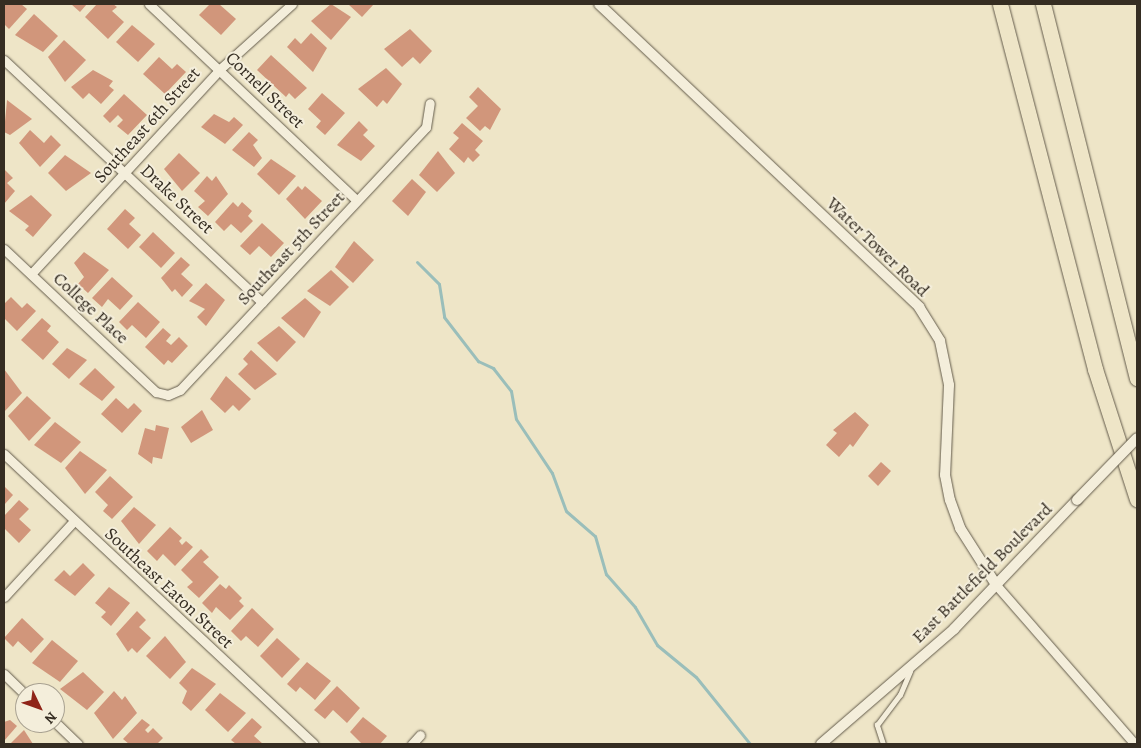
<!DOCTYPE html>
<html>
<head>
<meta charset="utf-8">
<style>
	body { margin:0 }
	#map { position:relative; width:1141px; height:748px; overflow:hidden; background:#eee5c7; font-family:Alegreya,serif }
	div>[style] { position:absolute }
	.stream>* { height:3px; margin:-1.5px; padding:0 1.5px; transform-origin:1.5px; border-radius:1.5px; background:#9abeba }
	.building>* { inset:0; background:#d1967b }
	.roads { filter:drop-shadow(0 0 1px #635b4b) drop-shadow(0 0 1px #635b4b) }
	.service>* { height:4.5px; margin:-2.25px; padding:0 2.25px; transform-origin:2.25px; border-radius:2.25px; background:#f4eedb }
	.minor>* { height:9px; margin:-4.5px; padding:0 4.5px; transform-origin:4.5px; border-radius:4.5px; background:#f4eedb }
	.tertiary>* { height:10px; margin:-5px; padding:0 5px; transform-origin:5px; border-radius:5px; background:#f4eedb }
	.motorway>* { height:15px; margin:-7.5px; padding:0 7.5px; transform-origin:7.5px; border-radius:7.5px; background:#eee5c7 }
	.bridges { filter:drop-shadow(0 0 1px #635b4b) drop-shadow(0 0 1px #635b4b) }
	.tertiary-bridge>* { height:10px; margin:-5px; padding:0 5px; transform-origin:5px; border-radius:5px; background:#f4eedb }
	span { translate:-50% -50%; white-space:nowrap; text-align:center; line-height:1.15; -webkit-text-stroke:4px #f4eedb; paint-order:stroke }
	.street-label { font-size:18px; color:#352d22 }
	.frame { position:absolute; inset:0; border:5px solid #352d22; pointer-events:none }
	.north { position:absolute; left:15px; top:683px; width:50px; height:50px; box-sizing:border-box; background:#f4eedb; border:1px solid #a8a191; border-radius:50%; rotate:132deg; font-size:14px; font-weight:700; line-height:20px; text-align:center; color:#352d22 }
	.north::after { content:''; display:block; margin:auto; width:18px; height:22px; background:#8f2418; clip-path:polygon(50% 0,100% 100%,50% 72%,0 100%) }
</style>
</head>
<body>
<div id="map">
	<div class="stream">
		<div style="left:417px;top:262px;width:31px;rotate:45deg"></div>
		<div style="left:439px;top:284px;width:33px;rotate:81deg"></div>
		<div style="left:444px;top:317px;width:56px;rotate:52.3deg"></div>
		<div style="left:478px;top:361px;width:17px;rotate:25deg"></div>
		<div style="left:493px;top:368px;width:29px;rotate:52deg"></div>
		<div style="left:511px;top:391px;width:28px;rotate:80deg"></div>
		<div style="left:516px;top:419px;width:65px;rotate:56.3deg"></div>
		<div style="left:552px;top:473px;width:40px;rotate:69.8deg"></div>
		<div style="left:566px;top:511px;width:38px;rotate:41deg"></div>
		<div style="left:595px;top:536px;width:40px;rotate:74deg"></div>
		<div style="left:606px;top:574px;width:44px;rotate:48.7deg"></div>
		<div style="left:635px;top:607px;width:44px;rotate:59.9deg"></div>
		<div style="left:657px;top:645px;width:50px;rotate:39.4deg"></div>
		<div style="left:696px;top:677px;width:86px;rotate:51.1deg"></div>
	</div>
	<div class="building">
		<div style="clip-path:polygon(4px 4px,21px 4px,27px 9px,9px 29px,4px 24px)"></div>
		<div style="clip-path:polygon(71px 4px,87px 4px,80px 12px)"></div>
		<div style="clip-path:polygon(97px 4px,113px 4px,117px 7px,112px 11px,124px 22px,108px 39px,85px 17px)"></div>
		<div style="clip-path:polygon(210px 4px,219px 4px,236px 19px,221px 35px,199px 15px)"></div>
		<div style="clip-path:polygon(331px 4px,351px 17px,331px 40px,311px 21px)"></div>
		<div style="clip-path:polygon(348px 4px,374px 4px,362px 17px)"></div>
		<div style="clip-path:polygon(34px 14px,58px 36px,43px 52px,15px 35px)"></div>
		<div style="clip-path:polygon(132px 25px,155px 44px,138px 62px,116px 42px)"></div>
		<div style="clip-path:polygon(410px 29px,432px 51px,420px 64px,413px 57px,402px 67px,384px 49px)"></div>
		<div style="clip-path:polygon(311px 33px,327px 48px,313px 72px,287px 47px,295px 38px,301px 44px)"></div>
		<div style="clip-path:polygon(64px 40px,86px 60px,65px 82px,48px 57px)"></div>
		<div style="clip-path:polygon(271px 55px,307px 88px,295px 99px,289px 93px,286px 97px,257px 70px)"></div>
		<div style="clip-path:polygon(159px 57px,172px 69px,177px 64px,186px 72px,165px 94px,143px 74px)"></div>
		<div style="clip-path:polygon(386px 68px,402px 84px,387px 104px,383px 100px,377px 107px,358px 89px)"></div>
		<div style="clip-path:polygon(93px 70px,113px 81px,109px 86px,114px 90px,101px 104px,89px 93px,83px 99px,71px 87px)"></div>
		<div style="clip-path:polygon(478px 87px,501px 109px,490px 130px,485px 126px,480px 131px,466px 118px,478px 106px,469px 97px)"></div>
		<div style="clip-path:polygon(322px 93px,345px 113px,325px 135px,316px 127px,321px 121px,308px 109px)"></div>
		<div style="clip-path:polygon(124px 94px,147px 115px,128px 135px,117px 126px,123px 120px,118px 115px,110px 123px,103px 116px)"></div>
		<div style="clip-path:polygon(7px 100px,32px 119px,10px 135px,4px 132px)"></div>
		<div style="clip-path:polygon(214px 114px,229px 122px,234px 117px,243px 125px,225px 144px,201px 127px)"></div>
		<div style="clip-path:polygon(359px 121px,368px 130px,363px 135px,375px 146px,361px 161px,337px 145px)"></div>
		<div style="clip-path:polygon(462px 123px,483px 141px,475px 150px,480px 155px,473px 162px,468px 157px,464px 163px,449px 149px,459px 138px,453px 133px)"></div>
		<div style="clip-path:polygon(30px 130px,44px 143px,51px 135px,61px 145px,40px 167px,19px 143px)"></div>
		<div style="clip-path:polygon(249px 132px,258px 140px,253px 145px,262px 158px,254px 167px,232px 150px)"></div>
		<div style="clip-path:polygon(438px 151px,455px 173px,437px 192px,419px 175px)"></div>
		<div style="clip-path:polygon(179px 153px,200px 173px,182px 191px,164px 169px)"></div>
		<div style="clip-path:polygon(65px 155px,91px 173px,66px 191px,48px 173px)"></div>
		<div style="clip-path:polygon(271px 159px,296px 176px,279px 195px,257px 174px)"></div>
		<div style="clip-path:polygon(4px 169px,13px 178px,7px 183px,15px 191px,4px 204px)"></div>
		<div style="clip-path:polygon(207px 176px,212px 181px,216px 176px,228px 194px,208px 216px,198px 207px,205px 201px,194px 191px)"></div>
		<div style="clip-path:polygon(412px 179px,426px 192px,408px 216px,392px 201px)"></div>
		<div style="clip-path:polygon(298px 186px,302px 190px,305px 186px,322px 201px,305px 219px,286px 199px)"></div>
		<div style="clip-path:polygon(31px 195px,52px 215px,33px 237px,25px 230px,29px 226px,9px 211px)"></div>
		<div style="clip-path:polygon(233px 202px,238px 207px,242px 202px,252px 211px,248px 216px,253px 221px,241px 233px,231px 224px,224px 231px,215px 222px)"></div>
		<div style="clip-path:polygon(125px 209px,135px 218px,129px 224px,141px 235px,128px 249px,107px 229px)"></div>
		<div style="clip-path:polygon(262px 223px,284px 243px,271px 257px,259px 246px,250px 255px,240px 246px)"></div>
		<div style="clip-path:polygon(153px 232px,175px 253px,161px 268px,139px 247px)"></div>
		<div style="clip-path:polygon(354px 241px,374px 260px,353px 283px,335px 267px)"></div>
		<div style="clip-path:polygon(84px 252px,109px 270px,88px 293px,78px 284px,84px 277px,74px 263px)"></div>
		<div style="clip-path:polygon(181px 257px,190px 265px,181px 274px,193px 285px,182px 297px,175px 289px,172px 292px,161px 278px)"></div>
		<div style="clip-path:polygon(331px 270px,349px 287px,330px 306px,307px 291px)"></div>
		<div style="clip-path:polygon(112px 277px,133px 296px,120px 310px,108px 299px,102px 307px,92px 298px)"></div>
		<div style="clip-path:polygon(206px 283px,225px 300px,206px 326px,197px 317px,205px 309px,189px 301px)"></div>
		<div style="clip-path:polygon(11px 297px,22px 308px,27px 303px,36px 311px,17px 331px,4px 318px,4px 304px)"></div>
		<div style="clip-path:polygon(305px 298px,321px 312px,304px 338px,281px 318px)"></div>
		<div style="clip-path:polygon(138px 302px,160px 322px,146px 338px,132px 325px,127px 330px,119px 322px)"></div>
		<div style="clip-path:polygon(42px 318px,51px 326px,47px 331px,59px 342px,43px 360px,21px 340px)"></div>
		<div style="clip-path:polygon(279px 326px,296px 342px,277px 362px,257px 343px)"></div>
		<div style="clip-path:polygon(163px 328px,171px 335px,166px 341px,171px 345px,179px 337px,188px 346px,172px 363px,168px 360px,164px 365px,145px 347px)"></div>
		<div style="clip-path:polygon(67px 348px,87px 360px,69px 379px,52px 364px)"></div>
		<div style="clip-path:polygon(251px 350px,277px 374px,255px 390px,238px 374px,248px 364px,243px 359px)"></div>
		<div style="clip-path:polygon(95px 368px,115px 387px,102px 401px,79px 384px)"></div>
		<div style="clip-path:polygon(4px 369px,22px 393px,4px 412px)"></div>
		<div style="clip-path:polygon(226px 376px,251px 399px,239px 411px,233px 405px,225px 413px,210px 399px)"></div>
		<div style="clip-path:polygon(27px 396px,51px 418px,29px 441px,8px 416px)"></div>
		<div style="clip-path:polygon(116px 398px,128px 409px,134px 403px,142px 411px,122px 433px,101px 414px)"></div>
		<div style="clip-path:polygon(202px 410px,213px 430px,191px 443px,181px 427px)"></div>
		<div style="clip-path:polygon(855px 412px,869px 425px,853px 447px,850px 444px,839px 457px,826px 445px,837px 433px,833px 430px)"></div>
		<div style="clip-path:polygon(55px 422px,81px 442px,61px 463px,34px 445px)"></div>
		<div style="clip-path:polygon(156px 425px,169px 428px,162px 459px,153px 457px,152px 464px,138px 454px,145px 428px,155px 431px)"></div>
		<div style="clip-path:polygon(80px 451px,107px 470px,85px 494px,65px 468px)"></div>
		<div style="clip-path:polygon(881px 462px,891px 471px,878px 486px,868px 476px)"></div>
		<div style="clip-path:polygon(110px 476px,133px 497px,112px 519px,103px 511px,108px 505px,95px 492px)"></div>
		<div style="clip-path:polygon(4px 486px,13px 495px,4px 505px)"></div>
		<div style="clip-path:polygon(19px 500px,29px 509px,19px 519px,31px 530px,19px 543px,4px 528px,4px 516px)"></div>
		<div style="clip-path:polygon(134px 507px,156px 525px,139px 544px,121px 521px)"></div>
		<div style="clip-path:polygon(170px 527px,182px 538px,179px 541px,182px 545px,186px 541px,193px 547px,175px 566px,163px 554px,157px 561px,147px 551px)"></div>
		<div style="clip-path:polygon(201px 549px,209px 557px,203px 562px,219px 577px,199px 598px,187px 587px,193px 582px,181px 570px)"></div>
		<div style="clip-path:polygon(83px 563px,95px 575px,75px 596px,54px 580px,64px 570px,70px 576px)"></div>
		<div style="clip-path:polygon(220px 584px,226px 589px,229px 585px,242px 598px,239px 601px,244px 606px,230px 620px,216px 607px,212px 613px,202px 603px)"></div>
		<div style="clip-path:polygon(109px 587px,130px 603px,111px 626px,101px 617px,106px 612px,95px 603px)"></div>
		<div style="clip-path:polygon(252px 608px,274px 629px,258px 647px,246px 636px,241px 641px,231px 631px)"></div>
		<div style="clip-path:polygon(137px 611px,146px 620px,139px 627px,151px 638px,137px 653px,132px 648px,128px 652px,116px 634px)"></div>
		<div style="clip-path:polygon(22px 618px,44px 639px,31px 653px,18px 641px,13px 647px,4px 638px)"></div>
		<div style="clip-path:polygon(165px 636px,186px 662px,170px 679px,146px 656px)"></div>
		<div style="clip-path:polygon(277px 638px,300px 659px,282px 678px,260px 656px)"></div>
		<div style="clip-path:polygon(52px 640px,78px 661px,60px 682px,32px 663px)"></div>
		<div style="clip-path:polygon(307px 662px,331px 681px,315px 700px,300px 687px,296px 692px,287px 684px)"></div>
		<div style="clip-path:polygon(192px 668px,216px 684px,191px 711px,182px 703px,187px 691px,179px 683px)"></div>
		<div style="clip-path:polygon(83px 672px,104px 692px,87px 710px,60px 689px)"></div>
		<div style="clip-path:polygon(337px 686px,360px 708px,347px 723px,333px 710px,325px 719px,314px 710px)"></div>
		<div style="clip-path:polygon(114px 691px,122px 700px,125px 696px,137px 713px,113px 739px,94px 713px)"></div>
		<div style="clip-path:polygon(220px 693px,246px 713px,228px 732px,205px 710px)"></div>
		<div style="clip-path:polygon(363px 717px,387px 736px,380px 744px,362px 744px,350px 732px)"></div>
		<div style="clip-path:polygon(252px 718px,262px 727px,254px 736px,263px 744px,236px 744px,231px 740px)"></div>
		<div style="clip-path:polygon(142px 719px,150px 725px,145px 730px,148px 733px,153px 728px,163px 738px,157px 744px,129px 744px,123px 739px)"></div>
		<div style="clip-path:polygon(10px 720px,17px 726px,4px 741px,4px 722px)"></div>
		<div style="clip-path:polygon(24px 730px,33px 744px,10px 744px)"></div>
	</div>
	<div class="roads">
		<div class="service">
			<div style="left:883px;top:744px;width:20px;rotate:-108deg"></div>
			<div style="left:877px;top:725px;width:38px;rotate:-53deg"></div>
			<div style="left:900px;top:695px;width:26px;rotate:-67deg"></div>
		</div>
		<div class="minor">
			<div style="left:149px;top:4px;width:286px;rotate:43.4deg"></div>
			<div style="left:4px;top:60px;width:354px;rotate:43.2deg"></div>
			<div style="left:4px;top:249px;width:209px;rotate:43.3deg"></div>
			<div style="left:156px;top:392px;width:12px;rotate:14deg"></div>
			<div style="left:168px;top:395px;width:13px;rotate:-23deg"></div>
			<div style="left:180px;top:390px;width:360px;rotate:-46.9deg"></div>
			<div style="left:426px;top:127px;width:24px;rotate:-81deg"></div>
			<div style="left:31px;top:274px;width:279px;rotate:-47.3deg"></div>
			<div style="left:220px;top:69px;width:97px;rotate:-42.1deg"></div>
			<div style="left:4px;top:454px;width:424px;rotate:43.1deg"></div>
			<div style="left:997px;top:586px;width:210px;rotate:48.9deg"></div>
			<div style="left:4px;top:597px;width:103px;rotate:-47.4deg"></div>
			<div style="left:4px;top:674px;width:29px;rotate:44deg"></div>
			<div style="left:55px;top:722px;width:32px;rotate:44deg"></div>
			<div style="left:412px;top:744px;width:12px;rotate:-48deg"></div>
		</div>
		<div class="tertiary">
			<div style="left:599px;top:4px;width:441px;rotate:43.4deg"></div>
			<div style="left:919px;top:307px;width:40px;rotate:58deg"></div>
			<div style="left:940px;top:341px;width:45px;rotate:78.4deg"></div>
			<div style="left:949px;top:385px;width:90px;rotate:92.5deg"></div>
			<div style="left:945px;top:475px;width:25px;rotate:79deg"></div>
			<div style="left:950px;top:500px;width:30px;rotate:70deg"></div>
			<div style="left:960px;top:528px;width:69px;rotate:57.5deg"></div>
			<div style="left:821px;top:744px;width:176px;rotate:-40.8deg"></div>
			<div style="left:954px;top:629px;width:178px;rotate:-46.4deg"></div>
		</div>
		<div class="motorway">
			<div style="left:1000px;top:4px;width:377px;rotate:75.4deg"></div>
			<div style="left:1095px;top:369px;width:137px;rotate:72.1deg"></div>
			<div style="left:1043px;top:4px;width:386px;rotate:75.9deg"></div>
		</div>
	</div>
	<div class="bridges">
		<div class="tertiary-bridge">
			<div style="left:1077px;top:500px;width:86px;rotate:-45.9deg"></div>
		</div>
	</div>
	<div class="street-label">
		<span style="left:265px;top:90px;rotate:44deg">Cornell Street</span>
		<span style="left:147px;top:125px;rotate:-48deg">Southeast 6th Street</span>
		<span style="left:177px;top:199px;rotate:43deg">Drake Street</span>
		<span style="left:878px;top:247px;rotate:44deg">Water Tower Road</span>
		<span style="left:291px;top:248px;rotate:-47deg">Southeast 5th Street</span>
		<span style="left:91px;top:308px;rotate:43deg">College Place</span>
		<span style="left:982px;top:573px;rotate:-45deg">East Battlefield Boulevard</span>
		<span style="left:169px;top:588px;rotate:43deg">Southeast Eaton Street</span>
	</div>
	<div class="frame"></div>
	<div class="north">N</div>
</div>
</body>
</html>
